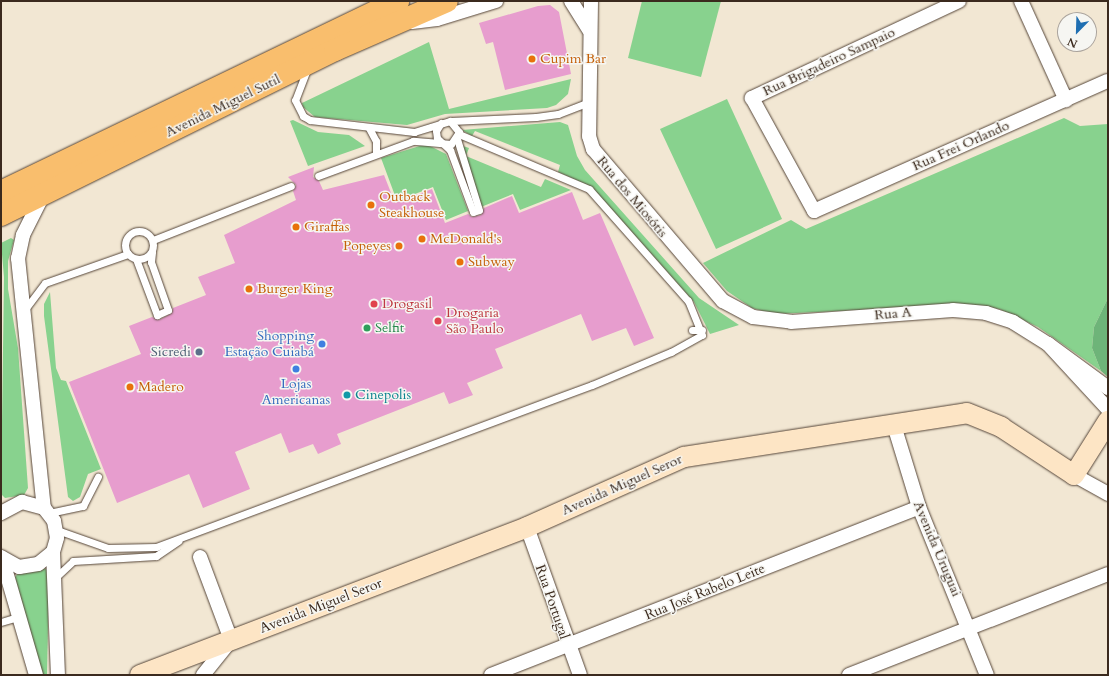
<!DOCTYPE html>
<html>
<head>
<meta charset="utf-8">
<style>
	body { margin:0 }
	#map { position:relative; width:1109px; height:676px; overflow:hidden; background:#f2e7d3; font-family:Cardo,serif }
	div>[style] { position:absolute }
	.green>* { inset:0; background:#88d28e }
	.forest>* { inset:0; background:#6eb479 }
	.building>* { inset:0; background:#e79dce }
	.roads { filter:drop-shadow(0 0 1px #564639) drop-shadow(0 0 1px #564639) }
	.lane>* { height:7px; margin:-3.5px; padding:0 3.5px; transform-origin:3.5px; border-radius:3.5px; background:#fff }
	.lane>.ring { margin:-3.5px; padding:0; box-sizing:content-box; background:none; border:7px solid #fff; border-radius:50% }
	.street>* { height:14px; margin:-7px; padding:0 7px; transform-origin:7px; border-radius:7px; background:#fff }
	.secondary>* { height:20px; margin:-10px; padding:0 10px; transform-origin:10px; border-radius:10px; background:#fde5c5 }
	.highway>* { height:22px; margin:-11px; padding:0 11px; transform-origin:11px; border-radius:11px; background:#f9be6d }
	.dots>* { width:11px; height:11px; translate:-50% -50%; box-sizing:border-box; border:2px solid #f6f6f2; border-radius:50% }
	span { translate:-50% -50%; white-space:nowrap; text-align:center; line-height:1.15; -webkit-text-stroke:3px #f6f6f2; paint-order:stroke }
	.food-label { font-size:14px; color:#c56008 }
	.left { translate:0 -50%; text-align:left }
	.right { translate:-100% -50%; text-align:right }
	.street-label { font-size:14px; color:#3b2a1e }
	.health-label { font-size:14px; color:#be3a42 }
	.leisure-label { font-size:14px; color:#27864d }
	.shop-label { font-size:14px; color:#366cbe }
	.service-label { font-size:14px; color:#4e5e75 }
	.culture-label { font-size:14px; color:#0d838f }
	.frame { position:absolute; inset:0; border:2px solid #3b2a1e; pointer-events:none }
	.north { position:absolute; left:1057px; top:12px; width:40px; height:40px; box-sizing:border-box; background:#f6f6f2; border:1px solid #aba49d; border-radius:50%; rotate:203deg; font-size:11px; font-weight:700; line-height:16px; text-align:center; color:#3b2a1e }
	.north::after { content:''; display:block; margin:auto; width:14px; height:18px; background:#1f6fb2; clip-path:polygon(50% 0,100% 100%,50% 72%,0 100%) }
</style>
</head>
<body>
<div id="map">
	<div class="green">
		<div style="clip-path:polygon(642px 1px,721px 1px,701px 77px,628px 58px)"></div>
		<div style="clip-path:polygon(429px 42px,449px 109px,571px 79px,568px 94px,556px 105px,547px 108px,445px 114px,407px 125px,315px 117px,303px 107px,302px 103px)"></div>
		<div style="clip-path:polygon(727px 99px,782px 219px,716px 249px,660px 129px)"></div>
		<div style="clip-path:polygon(1064px 118px,1080px 126px,1108px 124px,1108px 298px,1094px 327px,1092px 348px,1101px 371px,1038px 327px,999px 309px,972px 305px,774px 314px,752px 308px,727px 291px,703px 263px,791px 220px,806px 229px)"></div>
		<div style="clip-path:polygon(293px 120px,318px 132px,349px 135px,365px 146px,308px 166px,290px 121px)"></div>
		<div style="clip-path:polygon(560px 122px,568px 125px,577px 156px,585px 170px,699px 298px,739px 325px,710px 334px,694px 302px,592px 187px,558px 172px,560px 165px,475px 131px,472px 136px,462px 130px)"></div>
		<div style="clip-path:polygon(426px 144px,446px 154px,468px 211px,446px 220px,433px 187px,397px 201px,381px 158px)"></div>
		<div style="clip-path:polygon(463px 146px,469px 148px,466px 156px,541px 187px,545px 179px,571px 190px,520px 210px,513px 194px,481px 207px,462px 147px)"></div>
		<div style="clip-path:polygon(11px 238px,14px 240px,8px 261px,8px 289px,18px 348px,28px 488px,24px 495px,5px 498px,1px 494px,4px 277px,1px 243px)"></div>
		<div style="clip-path:polygon(50px 292px,56px 368px,61px 380px,66px 381px,101px 469px,88px 474px,80px 497px,73px 501px,68px 497px,44px 316px,44px 304px)"></div>
		<div style="clip-path:polygon(42px 568px,48px 570px,49px 576px,47px 675px,42px 675px,15px 577px,19px 572px)"></div>
	</div>
	<div class="forest">
		<div style="clip-path:polygon(1108px 298px,1108px 377px,1101px 371px,1092px 348px,1094px 327px)"></div>
	</div>
	<div class="building">
		<div style="clip-path:polygon(538px 6px,550px 5px,559px 12px,571px 74px,505px 90px,493px 42px,486px 44px,479px 23px)"></div>
		<div style="clip-path:polygon(314px 167px,313px 177px,319px 181px,323px 190px,384px 175px,395px 203px,432px 189px,445px 223px,468px 214px,472px 217px,481px 215px,484px 208px,512px 196px,519px 213px,572px 192px,583px 220px,600px 213px,654px 338px,634px 346px,626px 328px,592px 341px,581px 314px,495px 349px,503px 368px,467px 383px,473px 395px,449px 404px,444px 392px,337px 434px,341px 444px,318px 454px,313px 444px,289px 453px,281px 433px,235px 452px,250px 489px,203px 508px,189px 474px,117px 503px,69px 382px,141px 354px,129px 326px,152px 317px,159px 320px,172px 313px,173px 308px,206px 295px,198px 277px,235px 263px,224px 235px,296px 200px,293px 191px,296px 185px,288px 177px)"></div>
	</div>
	<div class="roads">
		<div class="lane">
			<div style="left:306px;top:72px;width:30px;rotate:111deg"></div>
			<div style="left:295px;top:100px;width:18px;rotate:63deg"></div>
			<div style="left:303px;top:116px;width:8px;rotate:30deg"></div>
			<div style="left:310px;top:120px;width:105px;rotate:6.6deg"></div>
			<div style="left:414px;top:132px;width:38px;rotate:-17deg"></div>
			<div style="left:450px;top:121px;width:14px;rotate:51deg"></div>
			<div style="left:459px;top:132px;width:14px;rotate:124deg"></div>
			<div style="left:451px;top:144px;width:38px;rotate:-175deg"></div>
			<div style="left:413px;top:141px;width:101px;rotate:159.8deg"></div>
			<div style="left:451px;top:121px;width:85px;rotate:-2.7deg"></div>
			<div style="left:536px;top:117px;width:22px;rotate:-8deg"></div>
			<div style="left:558px;top:114px;width:34px;rotate:-21deg"></div>
			<div style="left:441px;top:123px;width:9px;rotate:122deg"></div>
			<div style="left:436px;top:131px;width:7px;rotate:82deg"></div>
			<div style="left:437px;top:138px;width:18px;rotate:43deg"></div>
			<div style="left:450px;top:150px;width:66px;rotate:69.6deg"></div>
			<div style="left:473px;top:212px;width:6px;rotate:-18deg"></div>
			<div style="left:479px;top:210px;width:74px;rotate:-107.2deg"></div>
			<div style="left:369px;top:128px;width:15px;rotate:62deg"></div>
			<div style="left:376px;top:141px;width:12px;rotate:90deg"></div>
			<div class="ring" style="left:125px;top:231px;width:21px;height:21px"></div>
			<div style="left:153px;top:240px;width:148px;rotate:-21.4deg"></div>
			<div style="left:136px;top:259px;width:60px;rotate:69.4deg"></div>
			<div style="left:157px;top:315px;width:12px;rotate:-24deg"></div>
			<div style="left:168px;top:310px;width:51px;rotate:-109.5deg"></div>
			<div style="left:151px;top:262px;width:10px;rotate:-84deg"></div>
			<div style="left:26px;top:308px;width:31px;rotate:-53deg"></div>
			<div style="left:45px;top:283px;width:88px;rotate:-19.3deg"></div>
			<div style="left:692px;top:330px;width:10px"></div>
			<div style="left:49px;top:513px;width:35px;rotate:-12deg"></div>
			<div style="left:83px;top:506px;width:33px;rotate:-63deg"></div>
			<div style="left:57px;top:530px;width:54px;rotate:19.4deg"></div>
			<div style="left:108px;top:548px;width:48px;rotate:-1.2deg"></div>
			<div style="left:156px;top:547px;width:465px;rotate:-20.4deg"></div>
			<div style="left:592px;top:385px;width:86px;rotate:-22.7deg"></div>
			<div style="left:671px;top:352px;width:35px;rotate:-29deg"></div>
			<div style="left:702px;top:335px;width:37px;rotate:-112deg"></div>
			<div style="left:688px;top:301px;width:149px;rotate:-131.5deg"></div>
			<div style="left:589px;top:189px;width:141px;rotate:-157.1deg"></div>
			<div style="left:56px;top:577px;width:23px;rotate:-43deg"></div>
			<div style="left:73px;top:561px;width:83px;rotate:-3.4deg"></div>
			<div style="left:156px;top:556px;width:27px;rotate:-34deg"></div>
			<div style="left:1px;top:622px;width:17px;rotate:-17deg"></div>
		</div>
		<div class="street">
			<div style="left:571px;top:1px;width:34px;rotate:58deg"></div>
			<div style="left:591px;top:1px;width:135px;rotate:90.8deg"></div>
			<div style="left:589px;top:136px;width:14px;rotate:73deg"></div>
			<div style="left:593px;top:149px;width:200px;rotate:49.5deg"></div>
			<div style="left:723px;top:301px;width:34px;rotate:28deg"></div>
			<div style="left:753px;top:317px;width:38px;rotate:7deg"></div>
			<div style="left:791px;top:322px;width:162px;rotate:-4.2deg"></div>
			<div style="left:953px;top:310px;width:33px;rotate:5deg"></div>
			<div style="left:986px;top:313px;width:28px;rotate:18deg"></div>
			<div style="left:1013px;top:322px;width:41px;rotate:32.2deg"></div>
			<div style="left:959px;top:1px;width:229px;rotate:154.9deg"></div>
			<div style="left:752px;top:98px;width:129px;rotate:61.2deg"></div>
			<div style="left:814px;top:211px;width:321px;rotate:-23.9deg"></div>
			<div style="left:1021px;top:1px;width:109px;rotate:65.6deg"></div>
			<div style="left:412px;top:22px;width:25px;rotate:-7deg"></div>
			<div style="left:437px;top:19px;width:62px;rotate:-17deg"></div>
			<div style="left:43px;top:195px;width:45px;rotate:116.6deg"></div>
			<div style="left:23px;top:235px;width:24px;rotate:102deg"></div>
			<div style="left:18px;top:258px;width:251px;rotate:84.1deg"></div>
			<div style="left:1108px;top:388px;width:74px;rotate:-143.7deg"></div>
			<div style="left:1048px;top:344px;width:88px;rotate:47.3deg"></div>
			<div style="left:893px;top:422px;width:89px;rotate:73deg"></div>
			<div style="left:919px;top:507px;width:181px;rotate:68deg"></div>
			<div style="left:1074px;top:475px;width:39px;rotate:29deg"></div>
			<div style="left:1px;top:513px;width:24px;rotate:-28deg"></div>
			<div style="left:22px;top:502px;width:23px;rotate:15deg"></div>
			<div style="left:44px;top:508px;width:16px;rotate:52deg"></div>
			<div style="left:54px;top:521px;width:17px;rotate:80deg"></div>
			<div style="left:57px;top:538px;width:15px;rotate:106deg"></div>
			<div style="left:53px;top:552px;width:19px;rotate:141deg"></div>
			<div style="left:38px;top:564px;width:19px;rotate:171deg"></div>
			<div style="left:19px;top:567px;width:21px;rotate:-151deg"></div>
			<div style="left:527px;top:527px;width:157px;rotate:70.3deg"></div>
			<div style="left:53px;top:552px;width:123px;rotate:87.7deg"></div>
			<div style="left:200px;top:557px;width:89px;rotate:69.5deg"></div>
			<div style="left:231px;top:640px;width:45px;rotate:128.7deg"></div>
			<div style="left:2px;top:558px;width:122px;rotate:73.8deg"></div>
			<div style="left:491px;top:675px;width:460px;rotate:-21.4deg"></div>
			<div style="left:849px;top:675px;width:278px;rotate:-21.3deg"></div>
		</div>
		<div class="secondary">
			<div style="left:140px;top:675px;width:414px;rotate:-20.9deg"></div>
			<div style="left:527px;top:527px;width:172px;rotate:-24deg"></div>
			<div style="left:684px;top:457px;width:286px;rotate:-8.8deg"></div>
			<div style="left:967px;top:413px;width:37px;rotate:22deg"></div>
			<div style="left:1001px;top:427px;width:87px;rotate:33.3deg"></div>
			<div style="left:1074px;top:475px;width:64px;rotate:-57.8deg"></div>
		</div>
		<div class="highway">
			<div style="left:1px;top:192px;width:441px;rotate:-25.7deg"></div>
			<div style="left:1px;top:215px;width:373px;rotate:-26.3deg"></div>
			<div style="left:335px;top:50px;width:122px;rotate:-23.6deg"></div>
		</div>
	</div>
	<div class="dots">
		<div style="left:532px;top:59px;background:#e8710a"></div>
		<div style="left:371px;top:205px;background:#e8710a"></div>
		<div style="left:296px;top:227px;background:#e8710a"></div>
		<div style="left:422px;top:239px;background:#e8710a"></div>
		<div style="left:399px;top:246px;background:#e8710a"></div>
		<div style="left:460px;top:262px;background:#e8710a"></div>
		<div style="left:249px;top:289px;background:#e8710a"></div>
		<div style="left:374px;top:304px;background:#e0444e"></div>
		<div style="left:438px;top:321px;background:#e0444e"></div>
		<div style="left:367px;top:328px;background:#2e9e5b"></div>
		<div style="left:322px;top:344px;background:#3f7fe0"></div>
		<div style="left:199px;top:352px;background:#5c6f8a"></div>
		<div style="left:296px;top:369px;background:#3f7fe0"></div>
		<div style="left:130px;top:387px;background:#e8710a"></div>
		<div style="left:347px;top:395px;background:#0f9aa8"></div>
	</div>
	<div class="food-label">
		<span class="left" style="left:540px;top:59px">Cupim Bar</span>
		<span class="left" style="left:379px;top:205px">Outback<br>Steakhouse</span>
		<span class="left" style="left:304px;top:227px">Giraffas</span>
		<span class="left" style="left:430px;top:239px">McDonald's</span>
		<span class="right" style="left:391px;top:246px">Popeyes</span>
		<span class="left" style="left:468px;top:262px">Subway</span>
		<span class="left" style="left:257px;top:289px">Burger King</span>
		<span class="left" style="left:138px;top:387px">Madero</span>
	</div>
	<div class="street-label">
		<span style="left:829px;top:62px;rotate:-25deg">Rua Brigadeiro Sampaio</span>
		<span style="left:223px;top:106px;rotate:-26deg">Avenida Miguel Sutil</span>
		<span style="left:961px;top:146px;rotate:-24deg">Rua Frei Orlando</span>
		<span style="left:632px;top:197px;rotate:50deg">Rua dos Miosótis</span>
		<span style="left:893px;top:314px;rotate:-5deg">Rua A</span>
		<span style="left:622px;top:485px;rotate:-24deg">Avenida Miguel Seror</span>
		<span style="left:937px;top:549px;rotate:67deg">Avenida Uruguai</span>
		<span style="left:705px;top:592px;rotate:-22deg">Rua José Rabelo Leite</span>
		<span style="left:552px;top:602px;rotate:71deg">Rua Portugal</span>
		<span style="left:321px;top:606px;rotate:-21deg">Avenida Miguel Seror</span>
	</div>
	<div class="health-label">
		<span class="left" style="left:382px;top:304px">Drogasil</span>
		<span class="left" style="left:446px;top:321px">Drogaria<br>São Paulo</span>
	</div>
	<div class="leisure-label">
		<span class="left" style="left:375px;top:328px">Selfit</span>
	</div>
	<div class="shop-label">
		<span class="right" style="left:314px;top:344px">Shopping<br>Estação Cuiabá</span>
		<span style="left:296px;top:392px">Lojas<br>Americanas</span>
	</div>
	<div class="service-label">
		<span class="right" style="left:191px;top:352px">Sicredi</span>
	</div>
	<div class="culture-label">
		<span class="left" style="left:355px;top:395px">Cinepolis</span>
	</div>
	<div class="frame"></div>
	<div class="north">N</div>
</div>
</body>
</html>
